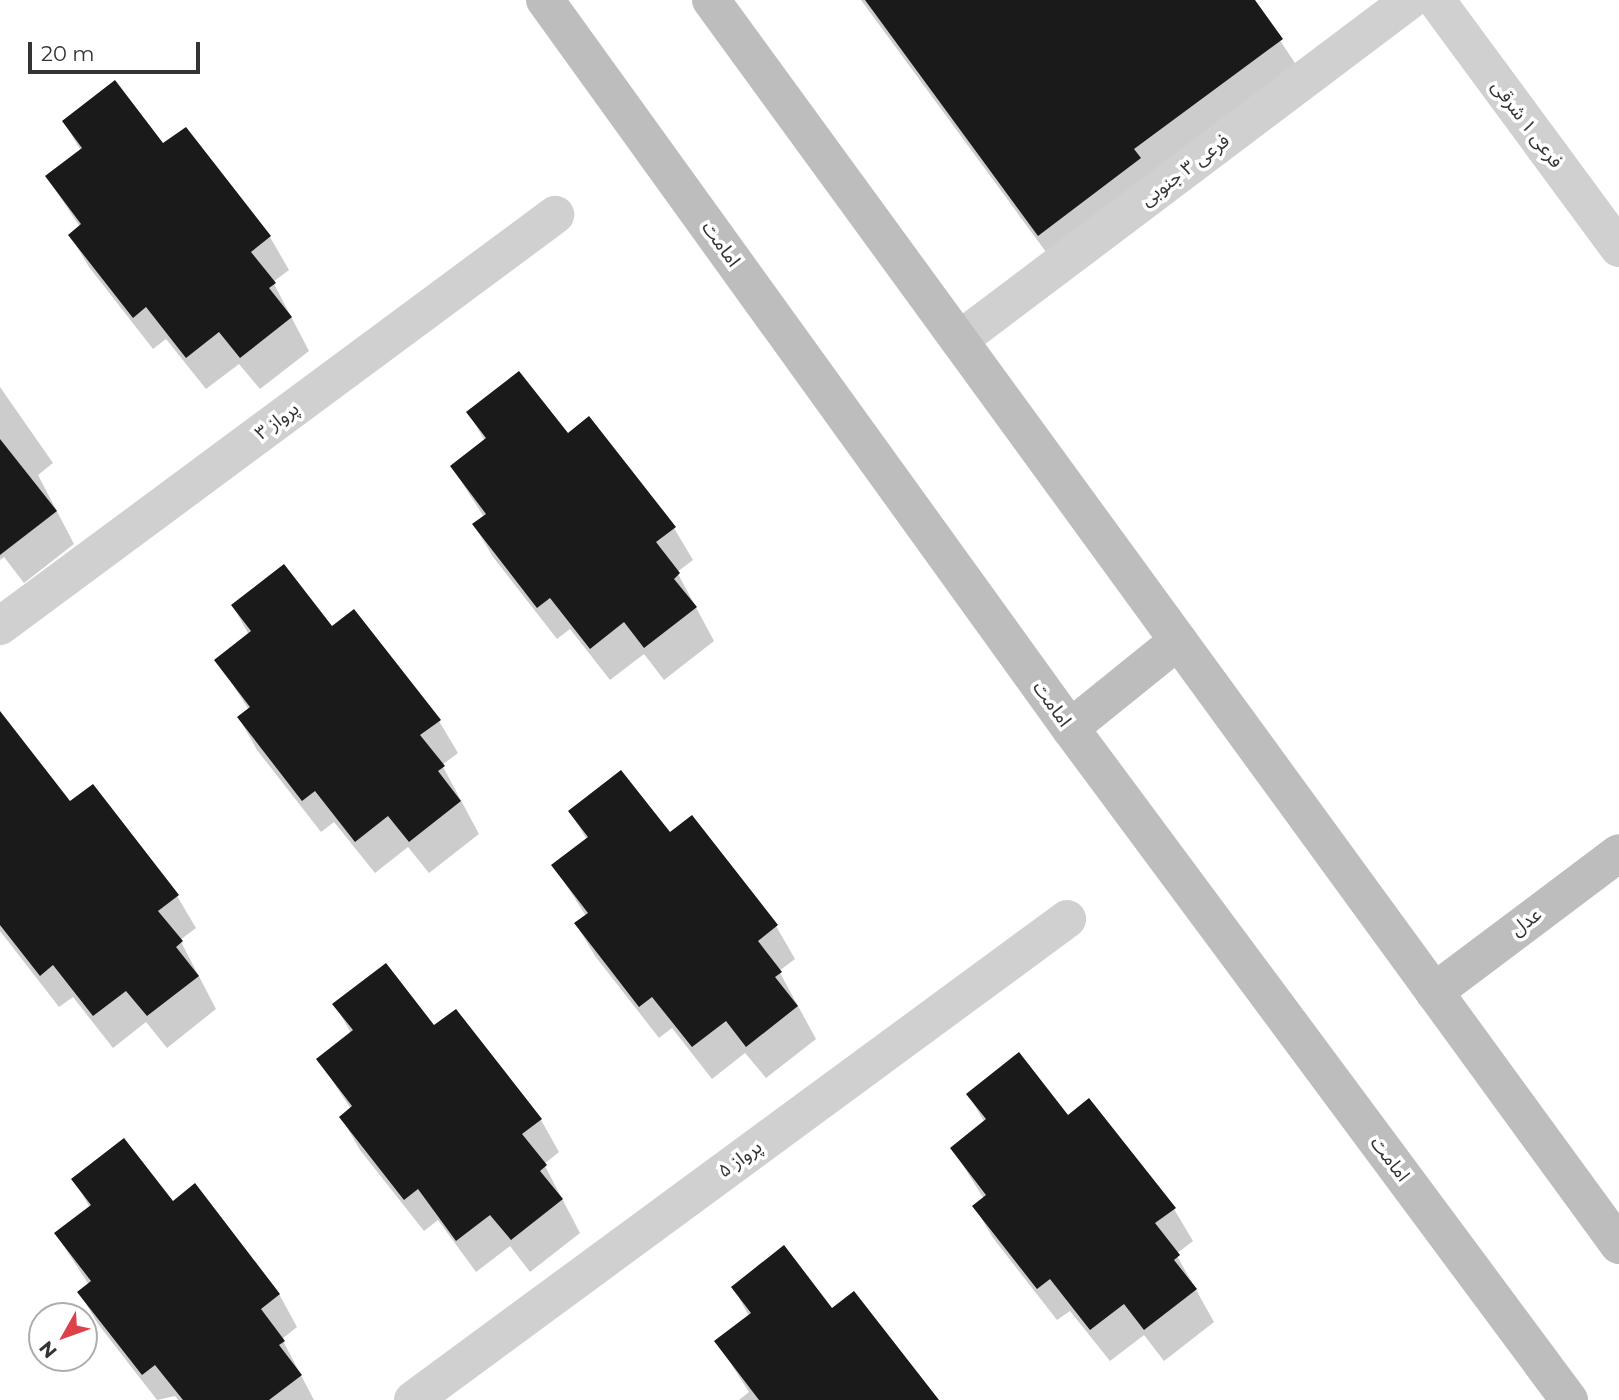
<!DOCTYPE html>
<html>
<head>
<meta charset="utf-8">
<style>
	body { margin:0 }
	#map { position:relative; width:1619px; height:1400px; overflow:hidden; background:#fff; font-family:Montserrat,"Noto Sans Arabic",sans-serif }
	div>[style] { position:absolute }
	.shadow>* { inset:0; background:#0003 }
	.building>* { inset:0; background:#1a1a1a }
	.street>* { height:38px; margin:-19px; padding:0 19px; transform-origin:19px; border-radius:19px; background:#d0d0d0 }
	.secondary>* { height:38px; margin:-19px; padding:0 19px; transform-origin:19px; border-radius:19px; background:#bdbdbd }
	span { translate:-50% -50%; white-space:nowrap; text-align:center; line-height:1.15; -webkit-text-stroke:7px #fff; paint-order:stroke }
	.street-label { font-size:19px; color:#333 }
	.north { position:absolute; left:28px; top:1302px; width:70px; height:70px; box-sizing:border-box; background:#fff; border:2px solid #adadad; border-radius:50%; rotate:230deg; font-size:19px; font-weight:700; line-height:28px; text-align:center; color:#333 }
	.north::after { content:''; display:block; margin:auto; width:24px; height:32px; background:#dc424a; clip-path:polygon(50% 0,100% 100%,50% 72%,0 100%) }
	.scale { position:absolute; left:28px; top:42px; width:172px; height:32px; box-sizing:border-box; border:4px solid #333; border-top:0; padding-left:9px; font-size:21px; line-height:24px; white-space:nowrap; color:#333; -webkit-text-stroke:5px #fff; paint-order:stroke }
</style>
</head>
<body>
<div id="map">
	<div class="shadow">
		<div style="clip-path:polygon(861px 0,1253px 0,1301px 72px,1057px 267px)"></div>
		<div style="clip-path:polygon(64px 122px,163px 145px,185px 129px,270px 237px,289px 270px,273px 282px,309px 351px,260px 389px,239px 364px,206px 389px,166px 339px,153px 349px,89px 267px,70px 235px,80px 227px,47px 177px,81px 151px)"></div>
		<div style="clip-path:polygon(0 387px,53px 463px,38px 475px,74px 544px,24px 583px,4px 557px,0 560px)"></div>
		<div style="clip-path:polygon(468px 412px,568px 436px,674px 528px,693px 560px,677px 572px,714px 641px,664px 680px,644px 654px,610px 680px,570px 629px,557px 639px,493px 557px,474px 525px,484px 517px,452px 467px,485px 441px)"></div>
		<div style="clip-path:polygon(233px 606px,332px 629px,439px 721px,458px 753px,442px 765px,479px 834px,429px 873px,408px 847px,375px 873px,334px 822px,321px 832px,257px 750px,239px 718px,249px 710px,217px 660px,249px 635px)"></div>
		<div style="clip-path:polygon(0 758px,70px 804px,177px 896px,196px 928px,180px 940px,216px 1009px,167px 1048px,146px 1022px,113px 1048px,73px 997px,59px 1007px,0 931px)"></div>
		<div style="clip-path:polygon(570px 811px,669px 834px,776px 926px,795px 959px,779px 971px,816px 1039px,766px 1078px,745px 1053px,712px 1079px,672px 1028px,659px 1038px,595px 956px,576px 924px,586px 916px,554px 866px,587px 840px)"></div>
		<div style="clip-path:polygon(335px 1005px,434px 1028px,541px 1120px,559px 1152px,544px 1164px,580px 1233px,530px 1272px,510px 1246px,476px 1272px,438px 1220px,424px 1231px,360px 1150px,341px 1117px,351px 1109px,318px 1059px,351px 1033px)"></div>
		<div style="clip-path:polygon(968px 1094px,1068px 1117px,1174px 1209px,1193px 1241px,1176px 1254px,1214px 1322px,1164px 1361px,1144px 1335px,1110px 1361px,1070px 1311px,1057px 1320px,993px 1238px,974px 1206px,984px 1199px,952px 1148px,985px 1123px)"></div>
		<div style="clip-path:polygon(74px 1179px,172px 1203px,279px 1294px,297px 1327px,282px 1339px,314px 1400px,178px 1400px,175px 1396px,157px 1400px,98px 1324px,79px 1292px,89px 1285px,56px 1234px,90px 1208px)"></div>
		<div style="clip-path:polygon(733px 1287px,832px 1310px,937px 1400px,739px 1400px,749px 1392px,717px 1342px,749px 1316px)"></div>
	</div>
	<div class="building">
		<div style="clip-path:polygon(865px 0,1255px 0,1283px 39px,1134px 149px,1141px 158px,1038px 236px)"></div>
		<div style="clip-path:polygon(115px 80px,163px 143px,186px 127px,271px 236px,251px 252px,276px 283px,269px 288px,292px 317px,240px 358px,219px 332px,186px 358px,146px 307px,133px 318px,68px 235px,81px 224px,45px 176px,82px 148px,62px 121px)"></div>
		<div style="clip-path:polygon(519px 371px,568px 433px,589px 416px,676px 527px,656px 542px,680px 573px,674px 579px,697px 607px,644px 648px,624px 622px,590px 649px,550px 598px,537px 608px,472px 524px,486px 514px,450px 466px,486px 438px,466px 412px)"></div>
		<div style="clip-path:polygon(0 439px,57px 511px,0 555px)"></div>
		<div style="clip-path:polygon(284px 564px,332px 626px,354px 609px,441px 720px,420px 735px,445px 766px,438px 771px,461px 801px,409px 842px,388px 816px,355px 842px,315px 791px,302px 801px,237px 717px,250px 707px,214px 660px,251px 631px,231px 605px)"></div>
		<div style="clip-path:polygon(0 711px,70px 801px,93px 784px,179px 895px,158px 911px,183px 941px,176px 947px,199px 976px,147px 1016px,126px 991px,93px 1016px,53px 965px,40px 976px,0 925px)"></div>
		<div style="clip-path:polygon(621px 770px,670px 832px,692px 815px,778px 925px,758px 941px,782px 972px,775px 977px,798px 1006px,746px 1047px,726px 1021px,692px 1047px,652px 997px,639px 1007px,574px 923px,588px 913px,551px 865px,588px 837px,568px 811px)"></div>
		<div style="clip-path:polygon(386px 963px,434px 1025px,456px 1009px,542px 1119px,522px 1134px,547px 1165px,540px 1171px,563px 1199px,511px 1240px,490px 1215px,456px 1241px,418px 1189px,404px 1200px,339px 1117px,352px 1106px,316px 1059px,353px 1030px,332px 1004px)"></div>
		<div style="clip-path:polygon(1019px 1052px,1068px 1115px,1089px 1098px,1176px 1208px,1155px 1223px,1180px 1255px,1174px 1260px,1197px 1289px,1144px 1330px,1124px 1304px,1090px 1330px,1050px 1279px,1037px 1289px,972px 1206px,986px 1195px,950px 1148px,986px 1119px,966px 1094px)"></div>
		<div style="clip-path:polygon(124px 1138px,173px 1201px,195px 1183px,280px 1294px,261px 1309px,285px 1341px,279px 1345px,302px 1375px,269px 1400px,183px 1400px,155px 1365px,142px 1375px,77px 1292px,91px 1281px,54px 1233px,91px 1205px,71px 1179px)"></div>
		<div style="clip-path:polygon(784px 1245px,832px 1308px,854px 1291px,939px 1400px,759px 1400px,714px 1341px,751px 1313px,731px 1287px)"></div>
	</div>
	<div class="street">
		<div style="left:1436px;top:0;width:308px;rotate:53.6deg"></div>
		<div style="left:959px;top:340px;width:565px;rotate:-37.01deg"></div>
		<div style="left:0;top:626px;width:691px;rotate:-36.52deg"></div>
		<div style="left:413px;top:1400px;width:812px;rotate:-36.33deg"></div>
	</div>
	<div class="secondary">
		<div style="left:545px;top:0;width:898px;rotate:54.2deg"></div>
		<div style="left:1070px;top:728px;width:837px;rotate:53.4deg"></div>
		<div style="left:711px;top:0;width:1541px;rotate:53.9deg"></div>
		<div style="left:1070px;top:728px;width:139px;rotate:-38.9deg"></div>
		<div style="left:1434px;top:992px;width:231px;rotate:-36.9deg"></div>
	</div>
	<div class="street-label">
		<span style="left:1527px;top:124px;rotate:53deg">فرعی ۱ شرقی</span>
		<span style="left:1185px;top:170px;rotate:-37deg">فرعی ۳ جنوبی</span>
		<span style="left:721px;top:244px;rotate:54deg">امامت</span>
		<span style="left:277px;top:421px;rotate:-37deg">پرواز ۳</span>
		<span style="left:1052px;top:704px;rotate:54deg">امامت</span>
		<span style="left:1526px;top:922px;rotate:-37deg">عدل</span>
		<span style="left:740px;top:1159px;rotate:-36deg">پرواز ۵</span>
		<span style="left:1390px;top:1159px;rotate:53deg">امامت</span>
	</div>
	<div class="north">N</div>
	<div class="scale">20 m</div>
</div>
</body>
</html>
